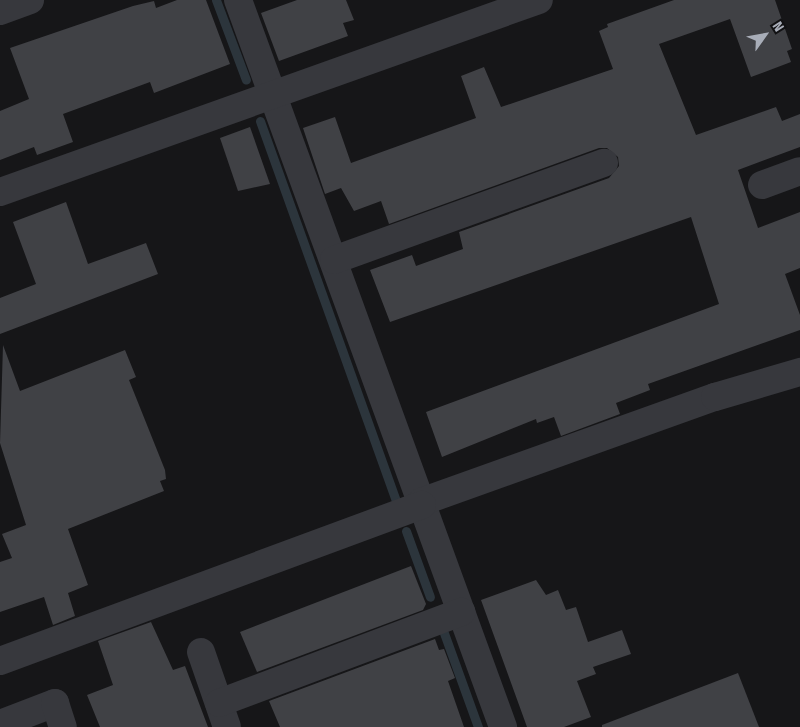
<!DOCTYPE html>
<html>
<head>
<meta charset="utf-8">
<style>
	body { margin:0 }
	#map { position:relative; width:800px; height:727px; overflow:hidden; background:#161618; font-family:"Fira Sans Condensed",sans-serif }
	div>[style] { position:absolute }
	.stream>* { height:9px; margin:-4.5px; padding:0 4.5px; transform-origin:4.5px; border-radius:4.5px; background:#2c353c }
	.building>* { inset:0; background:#404145 }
	.minor>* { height:28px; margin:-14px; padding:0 14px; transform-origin:14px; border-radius:14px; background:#37383d }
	span { translate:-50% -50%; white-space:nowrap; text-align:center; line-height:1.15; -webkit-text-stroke:4.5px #111113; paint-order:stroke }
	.north { position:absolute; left:740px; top:10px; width:50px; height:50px; -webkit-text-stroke:4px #111113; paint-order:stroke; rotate:58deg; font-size:14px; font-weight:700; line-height:20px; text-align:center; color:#a8adb8 }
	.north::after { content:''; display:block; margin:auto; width:18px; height:22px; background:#a8adb8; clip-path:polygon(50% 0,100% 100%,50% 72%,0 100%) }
</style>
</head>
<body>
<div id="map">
	<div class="stream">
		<div style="left:216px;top:0;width:85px;rotate:69.4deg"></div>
		<div style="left:260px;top:121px;width:410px;rotate:70.3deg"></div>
		<div style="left:406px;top:531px;width:70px;rotate:70deg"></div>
		<div style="left:444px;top:633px;width:100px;rotate:70.1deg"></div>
	</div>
	<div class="building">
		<div style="clip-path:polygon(177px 0,206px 0,230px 64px,154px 93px,150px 82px,63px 114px,73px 142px,37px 155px,34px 147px,0 160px,0 111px,29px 99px,10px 48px,133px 6px,154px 1px,156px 8px)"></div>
		<div style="clip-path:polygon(297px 0,346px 0,354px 20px,343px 23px,348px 36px,279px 61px,261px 13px)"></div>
		<div style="clip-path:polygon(674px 0,775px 0,792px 49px,787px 51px,791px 62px,751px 77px,730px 19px,659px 44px,696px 135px,776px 107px,782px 121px,800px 114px,800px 147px,738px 170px,758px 228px,800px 212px,800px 268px,785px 274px,800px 315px,800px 330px,648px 384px,650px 390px,616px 403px,620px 414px,561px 436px,554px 417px,537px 423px,536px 419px,442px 457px,426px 412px,719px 304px,691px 217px,390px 322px,370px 270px,412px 255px,416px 266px,463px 249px,459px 232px,609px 178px,619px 166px,618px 157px,607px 148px,599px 148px,389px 224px,381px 201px,354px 211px,341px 188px,325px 194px,303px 128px,335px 117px,351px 163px,476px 118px,461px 76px,484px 67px,501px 107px,613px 69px,599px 31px,608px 27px,607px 24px)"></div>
		<div style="clip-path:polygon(250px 127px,270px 184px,238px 191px,220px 138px)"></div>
		<div style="clip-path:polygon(66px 202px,88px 264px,146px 243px,158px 274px,0 334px,0 298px,36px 284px,13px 222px)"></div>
		<div style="clip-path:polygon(3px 345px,20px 391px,125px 350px,136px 377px,129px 380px,165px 470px,166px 479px,160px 481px,164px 491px,68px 529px,88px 585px,68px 593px,75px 616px,53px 625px,44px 597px,0 612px,0 562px,12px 558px,2px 534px,26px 525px,0 443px)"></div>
		<div style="clip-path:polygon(411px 566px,426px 604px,423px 610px,257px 672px,240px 632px)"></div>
		<div style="clip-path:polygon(536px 580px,546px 595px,558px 590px,566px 610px,576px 607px,588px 642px,622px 630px,631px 654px,593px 667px,596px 674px,577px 681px,591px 717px,564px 727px,527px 727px,481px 600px)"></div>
		<div style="clip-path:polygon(151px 622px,173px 670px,185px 666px,208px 727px,100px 727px,87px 695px,113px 685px,98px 641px)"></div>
		<div style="clip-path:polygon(435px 639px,439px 650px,444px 649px,455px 678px,448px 681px,464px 727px,280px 727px,269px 701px)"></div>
		<div style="clip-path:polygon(738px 673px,759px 727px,602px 727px,602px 725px)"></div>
	</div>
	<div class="minor">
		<div style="left:238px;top:0;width:774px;rotate:69.97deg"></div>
		<div style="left:0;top:11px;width:32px;rotate:-20deg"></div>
		<div style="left:762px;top:185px;width:40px;rotate:-20.2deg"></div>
		<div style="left:0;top:192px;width:572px;rotate:-19.61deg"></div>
		<div style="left:334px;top:260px;width:287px;rotate:-19.8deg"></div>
		<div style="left:421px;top:502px;width:312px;rotate:-19.7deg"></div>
		<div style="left:715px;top:397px;width:89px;rotate:-16.4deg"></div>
		<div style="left:201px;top:652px;width:79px;rotate:70.9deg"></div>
		<div style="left:0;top:661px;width:450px;rotate:-20.3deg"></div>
		<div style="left:219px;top:703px;width:259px;rotate:-20.6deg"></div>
		<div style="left:0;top:724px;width:59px;rotate:-20.9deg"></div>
		<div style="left:55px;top:703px;width:25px;rotate:72deg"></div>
	</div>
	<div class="north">N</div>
</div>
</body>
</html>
